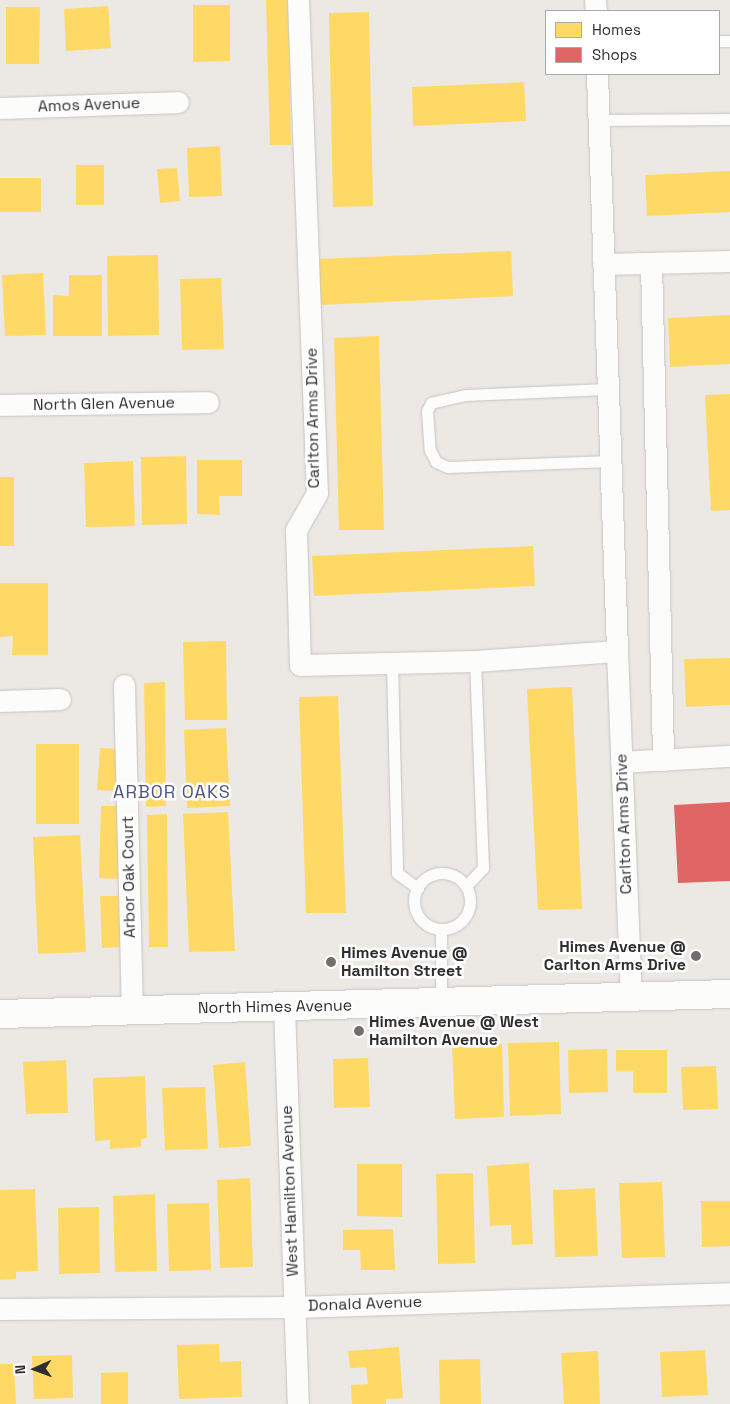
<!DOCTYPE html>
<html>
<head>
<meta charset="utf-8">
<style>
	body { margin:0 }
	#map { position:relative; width:730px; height:1404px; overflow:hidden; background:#ece8e4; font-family:"Space Grotesk",sans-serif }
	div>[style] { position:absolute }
	.homes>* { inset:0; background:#ffd966 }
	.shops>* { inset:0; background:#e06666 }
	.roads { filter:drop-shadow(0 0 1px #c5c4c5) drop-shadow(0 0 1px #c5c4c5) }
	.lane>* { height:11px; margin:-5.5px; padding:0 5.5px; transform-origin:5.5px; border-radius:5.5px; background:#fcfcfb }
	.lane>.ring { margin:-5.5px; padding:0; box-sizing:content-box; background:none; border:11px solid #fcfcfb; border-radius:50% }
	.street>* { height:21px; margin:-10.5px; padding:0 10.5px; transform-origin:10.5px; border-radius:10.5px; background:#fcfcfb }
	.secondary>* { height:28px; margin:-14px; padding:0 14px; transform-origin:14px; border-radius:14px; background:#fcfcfb }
	.dots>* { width:14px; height:14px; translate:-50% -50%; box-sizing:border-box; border:2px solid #fff; border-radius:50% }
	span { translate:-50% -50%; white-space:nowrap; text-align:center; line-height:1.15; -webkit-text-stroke:5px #fff; paint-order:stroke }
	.street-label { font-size:16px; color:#2e2e2e }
	.poi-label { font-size:16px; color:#2e2e2e; font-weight:700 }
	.right { translate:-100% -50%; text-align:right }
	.left { translate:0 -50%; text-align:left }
	.neighbourhood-label { font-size:18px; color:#4d5680; letter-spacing:1px }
	.legend { position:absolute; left:545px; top:10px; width:175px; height:65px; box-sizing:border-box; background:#fff; border:1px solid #ababab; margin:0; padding:6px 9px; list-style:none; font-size:15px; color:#2e2e2e }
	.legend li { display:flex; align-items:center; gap:10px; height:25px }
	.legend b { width:25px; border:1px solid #ababab }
	.north { position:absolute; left:10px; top:1344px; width:50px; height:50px; -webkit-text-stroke:4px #fff; paint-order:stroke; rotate:268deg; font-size:14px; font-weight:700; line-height:20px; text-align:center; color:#2e2e2e }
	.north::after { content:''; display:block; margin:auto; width:18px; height:22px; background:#2e2e2e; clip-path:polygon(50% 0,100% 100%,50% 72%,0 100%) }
</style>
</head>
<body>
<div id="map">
	<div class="homes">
		<div style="clip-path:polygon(266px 0,288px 0,291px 145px,270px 145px)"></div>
		<div style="clip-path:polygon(193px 5px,230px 5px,230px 61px,193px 62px)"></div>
		<div style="clip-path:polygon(108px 6px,111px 48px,66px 51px,64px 9px)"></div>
		<div style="clip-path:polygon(6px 7px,40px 7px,39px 64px,6px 64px)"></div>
		<div style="clip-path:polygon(369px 12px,373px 206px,333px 207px,329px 13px)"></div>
		<div style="clip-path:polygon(524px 82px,526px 121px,413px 126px,412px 87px)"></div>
		<div style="clip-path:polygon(220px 146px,222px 196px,189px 197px,187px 148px)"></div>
		<div style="clip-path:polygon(76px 165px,104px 165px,104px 205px,76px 205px)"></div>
		<div style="clip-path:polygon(177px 168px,180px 201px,160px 203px,157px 169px)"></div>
		<div style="clip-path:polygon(730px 171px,730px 212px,647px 216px,645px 175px)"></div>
		<div style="clip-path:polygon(0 178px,41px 178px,41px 212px,0 212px)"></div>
		<div style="clip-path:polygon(511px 251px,513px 296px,320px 305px,318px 259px)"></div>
		<div style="clip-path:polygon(158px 255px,159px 335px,108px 336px,107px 256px)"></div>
		<div style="clip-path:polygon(43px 273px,46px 335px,5px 336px,2px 275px)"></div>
		<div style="clip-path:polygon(69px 275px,102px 275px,102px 336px,53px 336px,53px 295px,69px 296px)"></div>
		<div style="clip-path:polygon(221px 278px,224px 349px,182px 350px,180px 279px)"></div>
		<div style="clip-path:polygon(730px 315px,730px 364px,670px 367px,668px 318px)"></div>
		<div style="clip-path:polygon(379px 336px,384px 530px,339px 530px,334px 338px)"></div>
		<div style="clip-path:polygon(730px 394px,730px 510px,711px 511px,705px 395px)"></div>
		<div style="clip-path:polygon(186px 456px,187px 524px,142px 525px,141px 457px)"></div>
		<div style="clip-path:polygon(197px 460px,242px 460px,242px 496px,219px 496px,220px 515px,197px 514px)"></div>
		<div style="clip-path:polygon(133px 461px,135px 526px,86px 527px,84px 463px)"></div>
		<div style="clip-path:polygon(0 477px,14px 477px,14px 546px,0 546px)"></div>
		<div style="clip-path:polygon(533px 546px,535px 586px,314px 596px,312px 556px)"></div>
		<div style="clip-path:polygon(0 583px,48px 583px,48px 655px,12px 655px,13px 636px,0 637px)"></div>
		<div style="clip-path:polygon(226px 641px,227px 720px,185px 720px,183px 642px)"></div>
		<div style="clip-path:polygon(730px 658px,730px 705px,686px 707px,684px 659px)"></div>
		<div style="clip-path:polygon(165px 682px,166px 806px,146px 807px,144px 683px)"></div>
		<div style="clip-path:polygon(572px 687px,582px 909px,538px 910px,527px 689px)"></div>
		<div style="clip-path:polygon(338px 696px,346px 913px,306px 913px,299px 697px)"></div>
		<div style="clip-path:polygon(226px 728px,230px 806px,187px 808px,184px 730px)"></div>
		<div style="clip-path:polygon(36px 744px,79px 744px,79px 824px,36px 824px)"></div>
		<div style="clip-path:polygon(100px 748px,120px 749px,118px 791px,97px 790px)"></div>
		<div style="clip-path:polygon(101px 806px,122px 806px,120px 879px,99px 878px)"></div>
		<div style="clip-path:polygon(228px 812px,235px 951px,189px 952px,183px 814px)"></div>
		<div style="clip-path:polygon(167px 814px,168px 947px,149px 947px,147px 815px)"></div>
		<div style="clip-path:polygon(80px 835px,86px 952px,38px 954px,33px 837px)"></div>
		<div style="clip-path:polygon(100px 896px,121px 896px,123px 947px,102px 948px)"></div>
		<div style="clip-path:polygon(559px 1042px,561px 1114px,510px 1116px,508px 1043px)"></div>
		<div style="clip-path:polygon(502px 1044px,504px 1117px,455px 1119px,452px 1045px)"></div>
		<div style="clip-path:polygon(607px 1049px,608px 1092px,569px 1093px,568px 1050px)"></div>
		<div style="clip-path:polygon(616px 1050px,667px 1050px,667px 1093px,633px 1093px,633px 1071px,616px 1071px)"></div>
		<div style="clip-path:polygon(368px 1058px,370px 1107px,334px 1108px,333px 1059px)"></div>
		<div style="clip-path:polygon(66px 1060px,68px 1113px,26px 1114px,23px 1062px)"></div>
		<div style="clip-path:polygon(245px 1062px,251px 1146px,219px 1148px,213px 1065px)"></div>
		<div style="clip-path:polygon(716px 1066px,718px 1109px,683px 1110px,681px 1067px)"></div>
		<div style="clip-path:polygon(145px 1076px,147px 1138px,141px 1139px,141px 1147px,110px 1149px,110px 1140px,95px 1141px,93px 1078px)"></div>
		<div style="clip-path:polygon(205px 1087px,208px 1149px,165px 1150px,162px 1088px)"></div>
		<div style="clip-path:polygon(529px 1163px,533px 1244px,512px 1245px,511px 1225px,490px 1226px,487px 1166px)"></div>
		<div style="clip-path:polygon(357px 1164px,402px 1164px,402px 1217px,357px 1216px)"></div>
		<div style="clip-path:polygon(473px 1173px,475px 1263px,438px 1264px,436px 1174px)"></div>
		<div style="clip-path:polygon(250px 1178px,253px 1267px,220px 1268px,217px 1180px)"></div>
		<div style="clip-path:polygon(662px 1182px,665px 1257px,622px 1258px,619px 1183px)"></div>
		<div style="clip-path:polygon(595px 1188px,598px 1256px,555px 1257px,553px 1190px)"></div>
		<div style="clip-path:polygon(35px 1189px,38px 1271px,16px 1272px,16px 1279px,0 1280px,0 1190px)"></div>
		<div style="clip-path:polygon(155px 1194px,157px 1271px,115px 1272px,113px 1196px)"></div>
		<div style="clip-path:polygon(701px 1201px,730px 1201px,730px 1246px,702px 1247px)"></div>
		<div style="clip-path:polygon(209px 1203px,211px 1270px,169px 1271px,167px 1204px)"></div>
		<div style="clip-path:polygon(99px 1207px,100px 1273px,59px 1274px,58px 1208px)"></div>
		<div style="clip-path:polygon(393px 1229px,395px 1270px,361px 1270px,360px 1250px,343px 1250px,343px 1230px)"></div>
		<div style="clip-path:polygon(219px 1344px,220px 1362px,241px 1361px,242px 1397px,179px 1399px,177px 1345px)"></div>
		<div style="clip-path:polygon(399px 1347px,403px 1398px,386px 1399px,386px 1404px,352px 1404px,351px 1385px,368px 1384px,366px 1367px,350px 1368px,348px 1351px)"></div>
		<div style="clip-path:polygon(705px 1350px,708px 1395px,662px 1397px,660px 1352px)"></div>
		<div style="clip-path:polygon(598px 1351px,600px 1404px,564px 1404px,561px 1353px)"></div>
		<div style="clip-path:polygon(72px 1355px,73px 1398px,34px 1399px,32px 1356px)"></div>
		<div style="clip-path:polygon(480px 1359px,481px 1404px,440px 1404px,439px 1360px)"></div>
		<div style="clip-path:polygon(0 1364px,14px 1364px,16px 1404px,0 1404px)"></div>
		<div style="clip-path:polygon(128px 1372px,128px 1404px,101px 1404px,101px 1373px)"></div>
	</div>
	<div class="shops">
		<div style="clip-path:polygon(730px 802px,730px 881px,678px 883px,674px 805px)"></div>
	</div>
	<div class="roads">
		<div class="lane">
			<div style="left:719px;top:41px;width:11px"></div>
			<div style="left:599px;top:120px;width:131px;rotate:-0.4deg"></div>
			<div style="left:607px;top:389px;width:142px;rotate:177.6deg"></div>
			<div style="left:465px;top:395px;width:35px;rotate:167deg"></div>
			<div style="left:431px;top:403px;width:9px;rotate:117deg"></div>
			<div style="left:427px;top:411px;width:39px;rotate:86deg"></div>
			<div style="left:430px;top:450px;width:13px;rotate:63deg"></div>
			<div style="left:436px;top:462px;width:13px;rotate:23deg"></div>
			<div style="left:448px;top:467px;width:162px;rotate:-2.1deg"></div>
			<div style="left:392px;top:663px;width:210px;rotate:88.6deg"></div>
			<div style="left:397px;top:873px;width:26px;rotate:36deg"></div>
			<div class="ring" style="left:414px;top:873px;width:45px;height:45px"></div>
			<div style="left:466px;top:886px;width:25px;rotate:-47deg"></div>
			<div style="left:483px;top:868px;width:207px;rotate:-92.2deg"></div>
			<div style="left:441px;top:929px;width:74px;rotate:90deg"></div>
		</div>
		<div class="street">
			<div style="left:298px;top:0;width:493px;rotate:87.8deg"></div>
			<div style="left:317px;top:493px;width:43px;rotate:119.6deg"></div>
			<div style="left:296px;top:530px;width:135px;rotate:88.3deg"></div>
			<div style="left:300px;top:665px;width:175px;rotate:-1.3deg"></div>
			<div style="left:475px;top:661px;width:142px;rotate:-4deg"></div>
			<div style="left:617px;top:651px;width:346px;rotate:87.7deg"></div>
			<div style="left:595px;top:0;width:11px;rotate:85deg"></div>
			<div style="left:597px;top:74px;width:577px;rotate:88.01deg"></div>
			<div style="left:0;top:108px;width:178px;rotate:-1.9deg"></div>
			<div style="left:651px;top:263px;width:497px;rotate:88.6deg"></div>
			<div style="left:603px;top:264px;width:127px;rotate:-1.4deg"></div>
			<div style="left:0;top:405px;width:208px;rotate:-0.8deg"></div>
			<div style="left:124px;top:685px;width:325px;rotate:88.6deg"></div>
			<div style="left:0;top:701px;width:60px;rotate:-1.9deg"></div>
			<div style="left:621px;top:762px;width:109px;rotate:-3.2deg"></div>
			<div style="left:284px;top:1007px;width:397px;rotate:88deg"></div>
			<div style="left:0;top:1309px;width:295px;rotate:-0.4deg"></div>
			<div style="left:295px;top:1307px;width:435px;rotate:-1.8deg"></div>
		</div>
		<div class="secondary">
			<div style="left:0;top:1014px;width:730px;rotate:-1.57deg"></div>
		</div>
	</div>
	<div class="dots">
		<div style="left:696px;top:956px;background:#706f6e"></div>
		<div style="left:331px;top:962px;background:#706f6e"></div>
		<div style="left:359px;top:1031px;background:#706f6e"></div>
	</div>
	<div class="street-label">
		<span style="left:89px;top:105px;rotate:-2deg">Amos Avenue</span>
		<span style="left:104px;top:404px;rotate:-1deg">North Glen Avenue</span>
		<span style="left:313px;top:418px;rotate:-91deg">Carlton Arms Drive</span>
		<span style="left:624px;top:824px;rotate:-92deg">Carlton Arms Drive</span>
		<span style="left:129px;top:877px;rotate:-91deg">Arbor Oak Court</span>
		<span style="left:275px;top:1007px;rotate:-1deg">North Himes Avenue</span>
		<span style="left:290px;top:1191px;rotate:-92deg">West Hamilton Avenue</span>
		<span style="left:365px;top:1304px;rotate:-2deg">Donald Avenue</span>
	</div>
	<div class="poi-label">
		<span class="right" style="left:686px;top:956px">Himes Avenue @<br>Carlton Arms Drive</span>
		<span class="left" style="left:341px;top:962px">Himes Avenue @<br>Hamilton Street</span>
		<span class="left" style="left:369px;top:1031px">Himes Avenue @ West<br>Hamilton Avenue</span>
	</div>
	<div class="neighbourhood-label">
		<span style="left:172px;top:792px">ARBOR OAKS</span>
	</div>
	<ul class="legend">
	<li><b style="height:14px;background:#ffd966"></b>Homes</li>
	<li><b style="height:14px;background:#e06666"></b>Shops</li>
	</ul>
	<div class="north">N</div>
</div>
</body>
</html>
